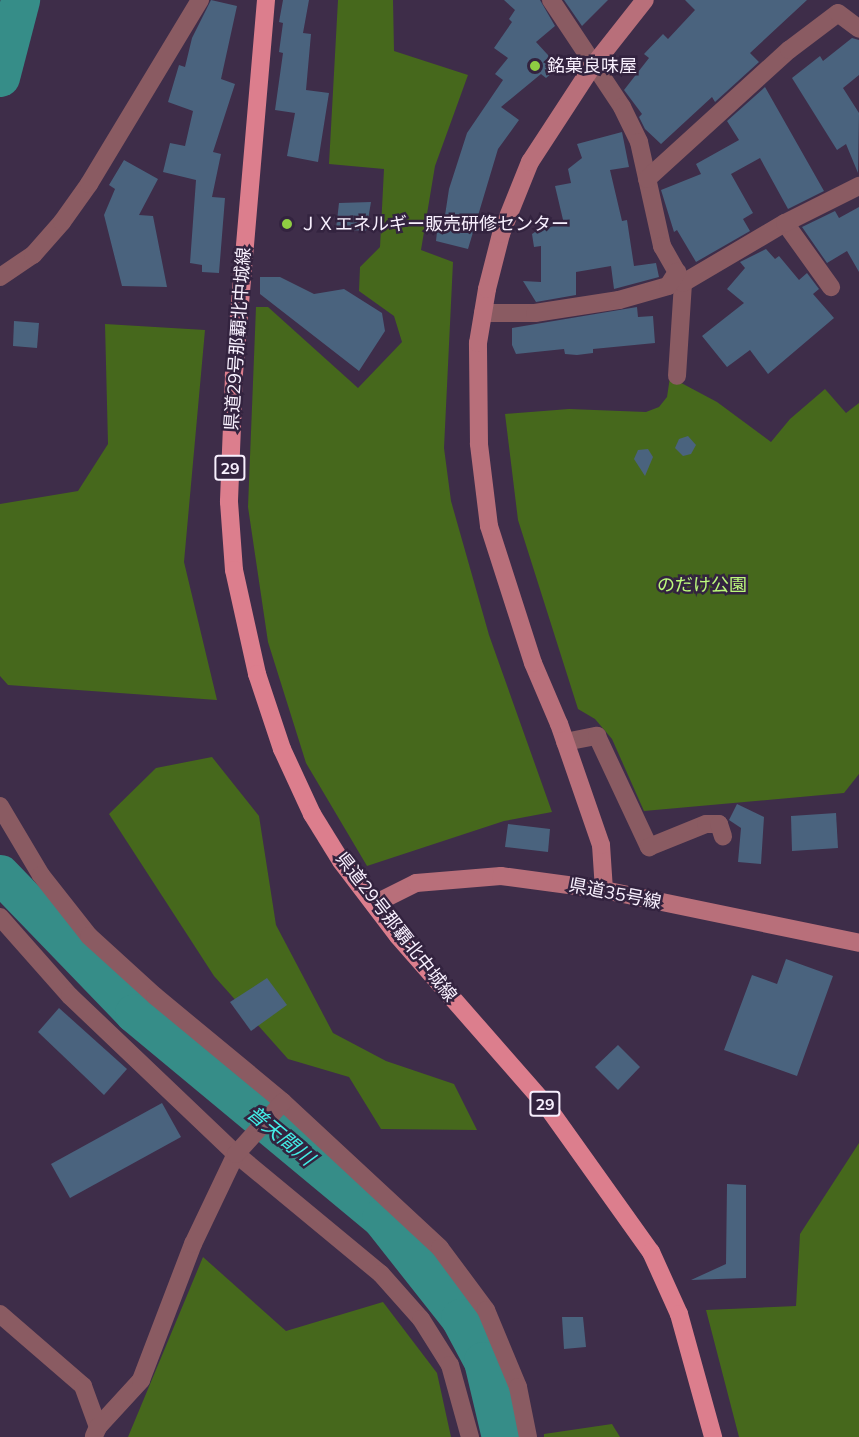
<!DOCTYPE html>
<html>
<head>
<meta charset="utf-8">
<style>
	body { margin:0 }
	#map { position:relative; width:859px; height:1437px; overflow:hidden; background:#3e2d49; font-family:Mulish,"Noto Sans JP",sans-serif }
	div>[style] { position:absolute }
	.green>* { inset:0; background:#46681c }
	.river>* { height:39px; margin:-19.5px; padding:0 19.5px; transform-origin:19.5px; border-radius:19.5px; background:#368d88 }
	.building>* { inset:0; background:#4a637e }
	.street>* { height:18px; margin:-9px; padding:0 9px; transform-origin:9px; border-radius:9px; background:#8a5b62 }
	.secondary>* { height:18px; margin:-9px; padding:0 9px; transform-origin:9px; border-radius:9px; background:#b86f7a }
	.primary>* { height:18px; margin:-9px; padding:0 9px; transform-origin:9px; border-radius:9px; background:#dc7e8d }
	.dots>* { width:16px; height:16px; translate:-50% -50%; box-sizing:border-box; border:3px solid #33233f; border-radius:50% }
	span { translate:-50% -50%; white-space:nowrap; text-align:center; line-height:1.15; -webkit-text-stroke:5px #33233f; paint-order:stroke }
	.shield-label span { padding:2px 4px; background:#33233f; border:2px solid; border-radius:4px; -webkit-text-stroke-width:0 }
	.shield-label { font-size:16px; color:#f8f0fe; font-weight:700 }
	.poi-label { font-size:18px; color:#f8f0fe }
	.left { translate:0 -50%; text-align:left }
	.street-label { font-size:18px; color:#f8f0fe }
	.park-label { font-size:18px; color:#bcf97c }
	.water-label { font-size:20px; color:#43ece5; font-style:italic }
</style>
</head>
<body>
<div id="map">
	<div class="green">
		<div style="clip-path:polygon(338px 0,393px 0,394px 51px,468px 75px,435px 166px,421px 250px,453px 262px,444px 448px,451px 501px,489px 635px,552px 812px,504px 821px,367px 866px,306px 763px,268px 642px,248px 507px,256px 307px,268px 307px,358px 388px,402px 342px,394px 316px,359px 291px,360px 267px,380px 247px,384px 169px,329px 164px)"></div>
		<div style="clip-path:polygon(105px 324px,205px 330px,184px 562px,217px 700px,8px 685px,0 676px,0 504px,78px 491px,108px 444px)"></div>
		<div style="clip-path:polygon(670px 377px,717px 402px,771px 442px,790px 419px,825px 389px,846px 413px,859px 403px,859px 774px,844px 793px,644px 811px,612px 739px,595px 719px,578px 709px,518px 520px,505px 414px,569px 409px,646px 412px,659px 407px,667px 397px)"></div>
		<div style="clip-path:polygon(212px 757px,259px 816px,276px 925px,333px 1033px,386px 1061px,454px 1084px,477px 1130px,381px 1129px,349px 1077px,288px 1059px,214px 976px,109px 814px,156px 768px)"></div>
		<div style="clip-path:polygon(859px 1143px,859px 1437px,739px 1437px,706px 1310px,796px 1306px,800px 1234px)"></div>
		<div style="clip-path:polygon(203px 1257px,286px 1331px,383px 1302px,437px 1373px,451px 1437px,128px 1437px)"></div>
		<div style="clip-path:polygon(612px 1424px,620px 1437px,544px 1437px,544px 1434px)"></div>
	</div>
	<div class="river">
		<div style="left:0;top:77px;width:80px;rotate:-75.4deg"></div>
		<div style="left:0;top:874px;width:193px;rotate:46deg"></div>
		<div style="left:134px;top:1013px;width:321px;rotate:39.7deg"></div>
		<div style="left:381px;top:1218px;width:127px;rotate:51.7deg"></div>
		<div style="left:460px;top:1318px;width:49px;rotate:61.9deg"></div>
		<div style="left:483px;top:1361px;width:78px;rotate:76.7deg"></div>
	</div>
	<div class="building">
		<div style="clip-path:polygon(211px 0,237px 6px,221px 79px,235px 84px,213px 152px,221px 154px,212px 197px,225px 198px,219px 273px,202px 272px,202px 265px,190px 263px,196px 180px,163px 172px,170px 143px,185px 146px,193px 111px,168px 102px,179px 65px,185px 67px,192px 38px)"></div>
		<div style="clip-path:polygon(283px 0,309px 0,303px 33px,311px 34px,306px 90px,329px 93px,318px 162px,287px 156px,295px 113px,275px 110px,283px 53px,279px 52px,283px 23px,279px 22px)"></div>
		<div style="clip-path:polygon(504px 0,540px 0,555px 26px,536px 42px,559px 67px,546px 78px,541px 74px,501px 107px,519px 120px,498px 149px,468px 249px,436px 241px,438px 222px,444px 222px,449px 189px,467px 133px,503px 80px,495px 74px,508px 58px,494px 48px,512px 22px,509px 19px,515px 10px)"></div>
		<div style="clip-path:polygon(564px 0,608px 0,582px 26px)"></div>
		<div style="clip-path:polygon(685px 0,807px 0,750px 53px,759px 62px,715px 102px,712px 97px,661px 144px,645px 129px,639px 117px,642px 114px,624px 90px,649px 58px,644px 54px,663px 34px,668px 39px,695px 10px)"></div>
		<div style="clip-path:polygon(852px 38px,859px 40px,859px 75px,843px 88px,859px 113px,858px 173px,846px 144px,837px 150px,792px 78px,820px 56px,823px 61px)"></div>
		<div style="clip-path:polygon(765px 87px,824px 191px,788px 209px,760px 158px,731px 174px,753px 213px,743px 219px,750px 231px,696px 262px,677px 230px,674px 232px,661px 190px,701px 174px,696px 164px,739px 140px,727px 121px)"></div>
		<div style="clip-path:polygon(622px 132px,629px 167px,610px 170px,622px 221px,627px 220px,634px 266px,656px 263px,659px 277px,614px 289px,611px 266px,576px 272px,576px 295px,536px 302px,523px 281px,541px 282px,541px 246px,534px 247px,532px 234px,541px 228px,564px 224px,555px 186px,571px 183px,568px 169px,582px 158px,577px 144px)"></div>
		<div style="clip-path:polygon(124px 160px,158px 179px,139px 215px,153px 216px,167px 287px,122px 286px,104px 215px,115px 189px,109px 185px)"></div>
		<div style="clip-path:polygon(371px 202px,366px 231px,336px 229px,339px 203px)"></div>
		<div style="clip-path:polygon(859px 207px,859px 272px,847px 251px,827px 263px,802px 227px,835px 211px,839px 218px)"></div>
		<div style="clip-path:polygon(766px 249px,775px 259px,779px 256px,799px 280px,807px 273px,819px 289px,813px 294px,834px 318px,768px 374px,750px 350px,727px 367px,702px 336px,744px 303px,727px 289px,745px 268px,740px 262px)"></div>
		<div style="clip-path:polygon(260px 277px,280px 277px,314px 294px,344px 289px,382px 313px,385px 331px,359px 371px,260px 294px)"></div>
		<div style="clip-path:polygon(637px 307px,638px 317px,653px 316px,655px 343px,593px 349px,593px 353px,577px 355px,565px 354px,564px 349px,516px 354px,512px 345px,512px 328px)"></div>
		<div style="clip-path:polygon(14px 321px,39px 323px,37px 348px,13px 346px)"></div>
		<div style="clip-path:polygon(688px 436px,696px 445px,691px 454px,683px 456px,675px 448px,679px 439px)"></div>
		<div style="clip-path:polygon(648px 449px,653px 457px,645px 476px,634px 459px,638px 450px)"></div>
		<div style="clip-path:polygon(737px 804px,764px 817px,761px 864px,738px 862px,741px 828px,729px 820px)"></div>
		<div style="clip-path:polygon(836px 813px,838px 848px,792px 851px,791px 816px)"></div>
		<div style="clip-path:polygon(508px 824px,550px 829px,548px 852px,505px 847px)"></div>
		<div style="clip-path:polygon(786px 959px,833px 976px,797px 1076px,724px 1050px,752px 975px,777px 984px)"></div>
		<div style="clip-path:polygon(267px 978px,287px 1005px,251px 1031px,230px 1002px)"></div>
		<div style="clip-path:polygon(59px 1008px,127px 1069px,104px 1095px,38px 1032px)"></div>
		<div style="clip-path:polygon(618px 1045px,640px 1067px,618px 1090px,595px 1067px)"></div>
		<div style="clip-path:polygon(162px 1103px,181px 1137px,70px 1198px,51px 1164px)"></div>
		<div style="clip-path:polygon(727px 1184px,746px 1185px,746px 1278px,691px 1280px,726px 1264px)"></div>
		<div style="clip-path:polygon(562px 1317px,583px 1317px,586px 1347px,564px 1349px)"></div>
	</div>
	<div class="street">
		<div style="left:551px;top:0;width:128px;rotate:56.4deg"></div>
		<div style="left:622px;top:107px;width:39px;rotate:64deg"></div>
		<div style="left:639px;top:142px;width:107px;rotate:77.5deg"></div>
		<div style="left:662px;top:246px;width:43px;rotate:60.4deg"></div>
		<div style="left:683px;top:283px;width:93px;rotate:93.7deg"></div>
		<div style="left:647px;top:179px;width:192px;rotate:-42.3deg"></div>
		<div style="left:789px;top:50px;width:61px;rotate:-37.1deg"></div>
		<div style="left:838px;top:13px;width:26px;rotate:37deg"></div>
		<div style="left:785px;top:223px;width:79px;rotate:54.3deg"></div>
		<div style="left:0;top:277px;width:40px;rotate:-34deg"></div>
		<div style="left:33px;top:255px;width:44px;rotate:-48.7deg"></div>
		<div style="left:62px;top:222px;width:47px;rotate:-54.6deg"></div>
		<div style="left:89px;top:184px;width:215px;rotate:-58.9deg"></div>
		<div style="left:683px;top:283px;width:118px;rotate:-30.5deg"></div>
		<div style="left:785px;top:223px;width:83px;rotate:-26.6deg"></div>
		<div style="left:483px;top:313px;width:52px"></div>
		<div style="left:535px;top:313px;width:85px;rotate:-8.8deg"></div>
		<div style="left:619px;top:300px;width:51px;rotate:-15.9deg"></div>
		<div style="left:668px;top:286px;width:17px;rotate:-57deg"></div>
		<div style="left:565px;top:742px;width:33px;rotate:-11deg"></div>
		<div style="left:597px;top:736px;width:123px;rotate:64.9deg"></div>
		<div style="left:649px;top:847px;width:61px;rotate:-22deg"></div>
		<div style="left:706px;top:824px;width:13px"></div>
		<div style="left:719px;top:824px;width:13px;rotate:72deg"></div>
		<div style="left:0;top:806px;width:80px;rotate:59.3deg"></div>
		<div style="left:41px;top:875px;width:78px;rotate:51.8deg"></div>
		<div style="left:89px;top:936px;width:89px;rotate:42.3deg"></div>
		<div style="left:155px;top:996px;width:166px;rotate:39.6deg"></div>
		<div style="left:283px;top:1102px;width:214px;rotate:42.9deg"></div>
		<div style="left:440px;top:1248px;width:77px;rotate:53.4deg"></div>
		<div style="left:486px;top:1310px;width:83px;rotate:67.4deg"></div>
		<div style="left:518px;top:1387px;width:51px;rotate:78.7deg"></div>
		<div style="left:0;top:917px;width:106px;rotate:48.5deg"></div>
		<div style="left:70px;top:996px;width:229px;rotate:43.6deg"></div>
		<div style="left:236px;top:1154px;width:188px;rotate:39.6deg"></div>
		<div style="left:381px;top:1274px;width:60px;rotate:48.4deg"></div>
		<div style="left:421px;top:1319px;width:54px;rotate:57.8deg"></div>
		<div style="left:450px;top:1365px;width:75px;rotate:74.5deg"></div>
		<div style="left:0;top:1314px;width:110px;rotate:40.9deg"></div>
		<div style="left:83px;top:1386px;width:44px;rotate:69.9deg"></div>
		<div style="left:98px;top:1427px;width:10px;rotate:114deg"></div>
		<div style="left:98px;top:1427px;width:64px;rotate:-47.5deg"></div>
		<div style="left:141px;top:1380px;width:146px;rotate:-69.1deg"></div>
		<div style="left:193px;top:1244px;width:100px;rotate:-64.5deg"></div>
		<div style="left:236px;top:1154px;width:70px;rotate:-47.9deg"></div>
	</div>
	<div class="secondary">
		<div style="left:604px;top:890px;width:45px;rotate:-93.8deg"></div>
		<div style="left:601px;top:845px;width:128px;rotate:-109.1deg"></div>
		<div style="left:559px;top:724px;width:66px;rotate:-113.1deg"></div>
		<div style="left:533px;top:663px;width:144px;rotate:-107.8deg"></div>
		<div style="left:489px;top:526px;width:83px;rotate:-97deg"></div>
		<div style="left:479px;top:444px;width:101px;rotate:-90.6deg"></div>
		<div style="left:478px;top:343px;width:55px;rotate:-80.5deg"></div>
		<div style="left:487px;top:289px;width:57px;rotate:-75.7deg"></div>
		<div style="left:501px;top:234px;width:78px;rotate:-68.1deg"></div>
		<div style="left:530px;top:162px;width:113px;rotate:-56.9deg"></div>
		<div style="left:592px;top:67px;width:85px;rotate:-51.7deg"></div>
		<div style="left:374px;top:904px;width:47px;rotate:-26.6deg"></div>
		<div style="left:416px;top:883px;width:85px;rotate:-4.7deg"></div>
		<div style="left:501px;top:876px;width:104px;rotate:7.7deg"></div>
		<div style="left:604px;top:890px;width:260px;rotate:11.7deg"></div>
	</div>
	<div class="primary">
		<div style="left:266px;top:0;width:377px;rotate:94.9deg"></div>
		<div style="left:234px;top:376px;width:126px;rotate:92.3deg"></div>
		<div style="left:229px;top:502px;width:68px;rotate:85.8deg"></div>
		<div style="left:234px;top:570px;width:107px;rotate:77.5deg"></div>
		<div style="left:257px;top:674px;width:79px;rotate:71.6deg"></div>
		<div style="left:282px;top:749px;width:72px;rotate:65.2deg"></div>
		<div style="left:312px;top:814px;width:55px;rotate:58.3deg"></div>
		<div style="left:341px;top:861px;width:94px;rotate:52.8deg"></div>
		<div style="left:398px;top:936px;width:225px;rotate:48.8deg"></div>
		<div style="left:546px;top:1105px;width:181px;rotate:54.5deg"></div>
		<div style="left:651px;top:1252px;width:68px;rotate:65.7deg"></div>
		<div style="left:679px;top:1314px;width:128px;rotate:74.5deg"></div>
	</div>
	<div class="dots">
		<div style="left:535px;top:66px;background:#8fcd42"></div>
		<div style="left:287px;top:224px;background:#8fcd42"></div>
	</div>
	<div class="shield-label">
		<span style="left:230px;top:468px">29</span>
		<span style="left:545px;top:1104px">29</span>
	</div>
	<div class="poi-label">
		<span class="left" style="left:547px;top:66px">銘菓良味屋</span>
		<span class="left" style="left:299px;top:224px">ＪＸエネルギー販売研修センター</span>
	</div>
	<div class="street-label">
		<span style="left:238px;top:339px;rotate:-86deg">県道29号那覇北中城線</span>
		<span style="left:615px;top:894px;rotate:11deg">県道35号線</span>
		<span style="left:396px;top:927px;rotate:52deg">県道29号那覇北中城線</span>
	</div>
	<div class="park-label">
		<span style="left:702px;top:585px">のだけ公園</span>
	</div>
	<div class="water-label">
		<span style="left:281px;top:1135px;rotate:40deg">普天間川</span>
	</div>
</div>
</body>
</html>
